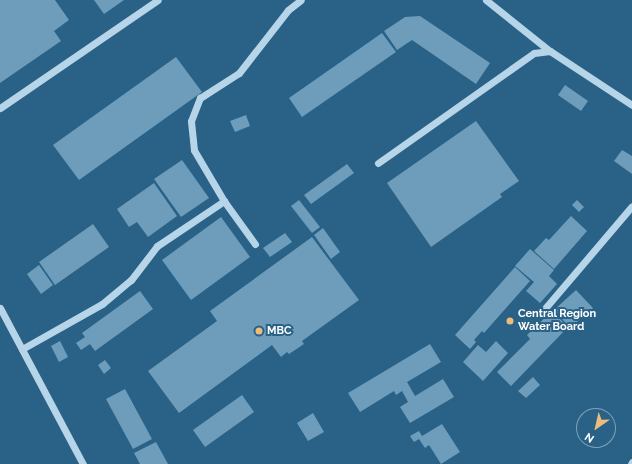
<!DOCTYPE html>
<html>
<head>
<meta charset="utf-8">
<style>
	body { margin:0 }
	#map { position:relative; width:632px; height:464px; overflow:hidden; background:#2a6287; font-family:Raleway,sans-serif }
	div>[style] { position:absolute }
	.building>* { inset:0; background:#6d9dbb }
	.minor>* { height:7px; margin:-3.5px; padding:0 3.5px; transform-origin:3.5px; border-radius:3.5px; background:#b6d5e8 }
	.dots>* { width:11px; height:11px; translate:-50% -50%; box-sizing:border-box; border:2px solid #2a6287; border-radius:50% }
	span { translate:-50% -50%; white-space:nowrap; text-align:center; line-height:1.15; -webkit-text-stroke:4px #2a6287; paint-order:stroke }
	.poi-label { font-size:11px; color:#fff; font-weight:700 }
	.left { translate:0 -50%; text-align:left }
	.north { position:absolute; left:576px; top:408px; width:40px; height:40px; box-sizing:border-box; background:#2a6287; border:1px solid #7fa1b7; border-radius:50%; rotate:214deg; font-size:11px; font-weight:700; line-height:16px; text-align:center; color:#fff }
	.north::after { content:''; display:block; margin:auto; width:14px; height:18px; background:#efbb7d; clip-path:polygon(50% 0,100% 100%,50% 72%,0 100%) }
</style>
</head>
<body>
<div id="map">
	<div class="building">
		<div style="clip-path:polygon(0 0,55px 0,69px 20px,54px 31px,61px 41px,0 83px)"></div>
		<div style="clip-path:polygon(94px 0,124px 0,104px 14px)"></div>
		<div style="clip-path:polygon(420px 16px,490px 63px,476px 84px,412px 40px,397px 50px,384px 31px,405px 17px)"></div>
		<div style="clip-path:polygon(382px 33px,396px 52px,302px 117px,289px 98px)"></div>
		<div style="clip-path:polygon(176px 57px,202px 92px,79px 180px,53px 145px)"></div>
		<div style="clip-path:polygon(565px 85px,588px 101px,581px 111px,558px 95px)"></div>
		<div style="clip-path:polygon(246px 115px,250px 126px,235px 132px,230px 121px)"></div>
		<div style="clip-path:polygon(476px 121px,519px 181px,500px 194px,502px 197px,431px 247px,387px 183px)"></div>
		<div style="clip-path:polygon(622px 150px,632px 156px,632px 174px,614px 161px)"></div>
		<div style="clip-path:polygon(182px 160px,209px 198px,181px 217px,154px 179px)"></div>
		<div style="clip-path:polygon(347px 164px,354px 173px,311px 204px,304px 195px)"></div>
		<div style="clip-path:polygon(154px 183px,177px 216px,148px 237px,137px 222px,129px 227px,117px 209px)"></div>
		<div style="clip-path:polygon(299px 200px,320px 227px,312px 233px,291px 206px)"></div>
		<div style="clip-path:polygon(577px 200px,584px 207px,579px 212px,572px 205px)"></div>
		<div style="clip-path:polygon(571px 216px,587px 231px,554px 269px,534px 251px,546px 238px,549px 240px)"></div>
		<div style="clip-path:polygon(221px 217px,250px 257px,191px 300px,162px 260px)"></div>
		<div style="clip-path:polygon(93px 224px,109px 247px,55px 285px,39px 262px)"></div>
		<div style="clip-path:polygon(323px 228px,340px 252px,331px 259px,314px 235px)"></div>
		<div style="clip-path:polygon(285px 233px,292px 242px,270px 257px,263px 248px)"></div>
		<div style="clip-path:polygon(312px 237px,359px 300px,302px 341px,304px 344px,289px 354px,287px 352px,281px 357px,272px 345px,179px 413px,148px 371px,217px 321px,210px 311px)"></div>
		<div style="clip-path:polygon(530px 249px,554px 270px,549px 276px,557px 284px,540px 303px,526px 291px,534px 282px,515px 266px)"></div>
		<div style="clip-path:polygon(39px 265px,53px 285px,41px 294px,27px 274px)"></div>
		<div style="clip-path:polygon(515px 267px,530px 281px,484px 333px,482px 331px,474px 340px,476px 342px,470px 349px,455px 335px)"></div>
		<div style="clip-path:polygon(576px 290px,593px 308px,570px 328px,554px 310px)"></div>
		<div style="clip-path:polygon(140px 291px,153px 309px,95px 351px,90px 344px,81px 350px,76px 343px,85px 337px,82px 333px)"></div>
		<div style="clip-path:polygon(552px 311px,568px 327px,511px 386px,497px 372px,530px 339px,527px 335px)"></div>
		<div style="clip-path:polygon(60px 341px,68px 357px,59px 362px,51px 346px)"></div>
		<div style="clip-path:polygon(496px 341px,508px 353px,483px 381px,463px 362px,478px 345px,486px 352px)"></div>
		<div style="clip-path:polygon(430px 344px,441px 362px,407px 382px,415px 396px,443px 379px,454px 397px,410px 423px,400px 407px,408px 402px,402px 391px,396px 395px,394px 391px,360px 412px,348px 393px)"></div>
		<div style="clip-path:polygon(105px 360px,111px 368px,104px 374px,98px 365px)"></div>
		<div style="clip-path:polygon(533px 377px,540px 385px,526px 398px,518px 391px)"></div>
		<div style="clip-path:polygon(125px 389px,152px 439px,133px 449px,106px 399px)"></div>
		<div style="clip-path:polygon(242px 395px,254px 412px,205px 447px,193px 430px)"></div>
		<div style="clip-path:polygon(313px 413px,324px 432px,308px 441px,297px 423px)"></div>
		<div style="clip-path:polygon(442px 424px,460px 452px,441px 464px,429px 445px,425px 448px,419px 439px,414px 442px,410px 436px,419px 431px,422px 436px)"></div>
		<div style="clip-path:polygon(156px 442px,168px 464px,140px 464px,134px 453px)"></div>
	</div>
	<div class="minor">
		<div style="left:486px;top:0;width:82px;rotate:38.6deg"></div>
		<div style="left:0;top:108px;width:191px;rotate:-34.4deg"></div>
		<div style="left:378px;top:163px;width:191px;rotate:-35.2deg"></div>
		<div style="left:534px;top:53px;width:16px;rotate:-7deg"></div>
		<div style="left:550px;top:51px;width:98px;rotate:33.4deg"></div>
		<div style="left:255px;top:244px;width:53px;rotate:-125.8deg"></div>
		<div style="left:224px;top:201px;width:59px;rotate:-120.5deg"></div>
		<div style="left:194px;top:150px;width:29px;rotate:-96deg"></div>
		<div style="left:191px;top:121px;width:25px;rotate:-69deg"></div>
		<div style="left:200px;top:98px;width:46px;rotate:-32.7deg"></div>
		<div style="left:239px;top:73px;width:80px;rotate:-52.1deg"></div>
		<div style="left:288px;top:10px;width:16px;rotate:-38deg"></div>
		<div style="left:0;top:308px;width:177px;rotate:62deg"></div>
		<div style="left:541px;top:313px;width:140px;rotate:-49.6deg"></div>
		<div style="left:22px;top:349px;width:92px;rotate:-29.4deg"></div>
		<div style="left:102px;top:304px;width:38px;rotate:-40deg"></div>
		<div style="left:131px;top:280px;width:43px;rotate:-52.6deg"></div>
		<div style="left:157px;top:246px;width:81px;rotate:-33.9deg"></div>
		<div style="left:631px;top:464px;width:2px;rotate:-63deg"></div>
	</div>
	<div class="dots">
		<div style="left:510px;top:321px;background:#efbb7d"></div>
		<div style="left:259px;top:331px;background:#efbb7d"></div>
	</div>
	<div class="poi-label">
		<span class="left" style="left:518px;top:321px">Central Region<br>Water Board</span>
		<span class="left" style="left:267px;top:331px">MBC</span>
	</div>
	<div class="north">N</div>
</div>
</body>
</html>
